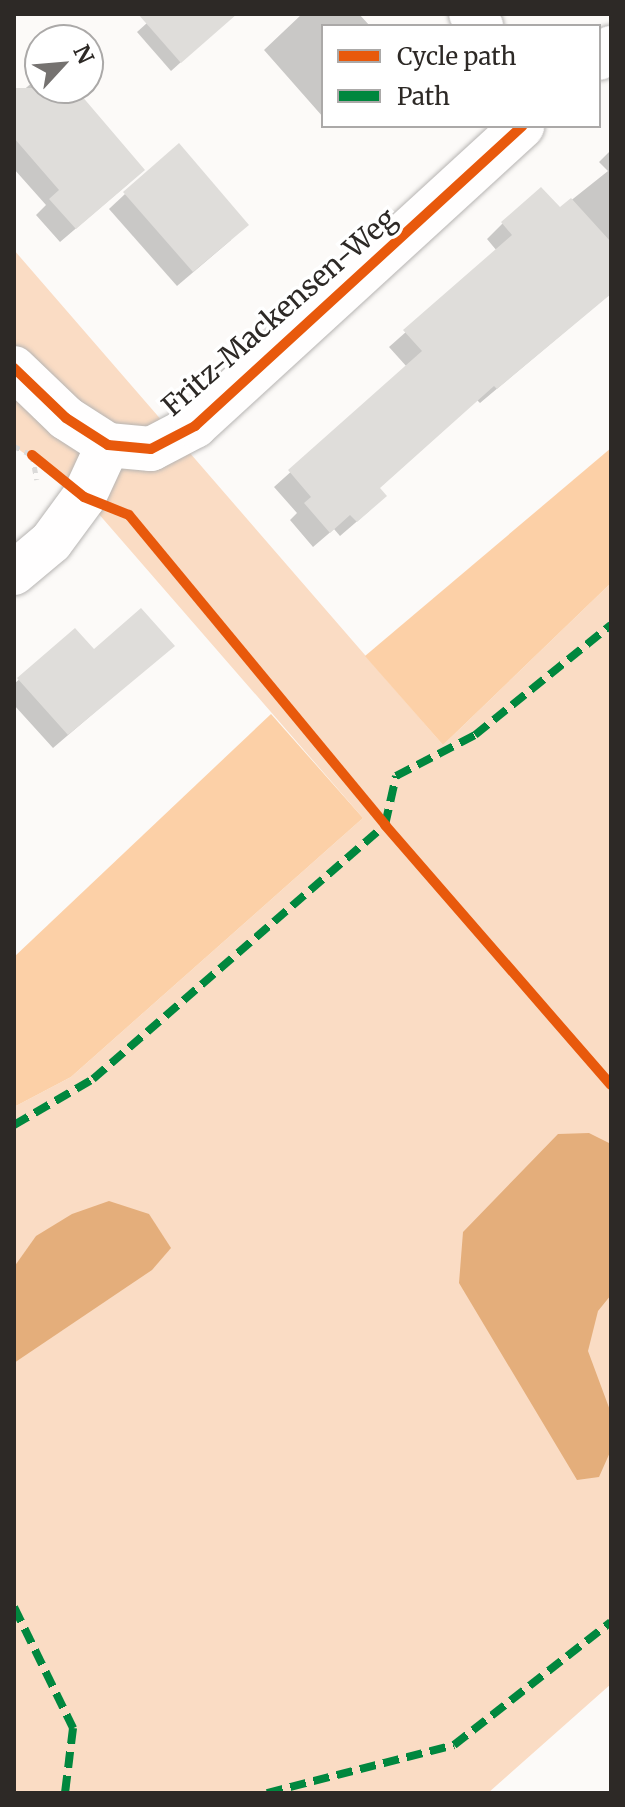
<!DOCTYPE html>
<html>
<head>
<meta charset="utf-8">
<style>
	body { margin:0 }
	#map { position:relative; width:625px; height:1807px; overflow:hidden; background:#fcfaf8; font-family:Merriweather,serif }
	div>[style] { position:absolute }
	.green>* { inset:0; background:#fadcc4 }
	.forest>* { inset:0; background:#fcd0a7 }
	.water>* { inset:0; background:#e4ae7b }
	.shadow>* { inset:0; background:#0003 }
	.building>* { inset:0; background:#dfddda }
	.path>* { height:5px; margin-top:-2.5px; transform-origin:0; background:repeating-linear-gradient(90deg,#dbdad9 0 6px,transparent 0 12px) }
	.roads { filter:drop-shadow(0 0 2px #b6b4b2) drop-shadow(0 0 2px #b6b4b2) }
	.minor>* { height:44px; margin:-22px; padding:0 22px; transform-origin:22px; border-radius:22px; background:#fffefe }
	.quiet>* { height:8px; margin-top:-4px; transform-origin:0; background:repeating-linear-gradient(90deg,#00873e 0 16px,transparent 0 24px) }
	.cycleway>* { height:10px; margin:-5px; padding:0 5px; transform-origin:5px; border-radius:5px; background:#e8590c }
	span { translate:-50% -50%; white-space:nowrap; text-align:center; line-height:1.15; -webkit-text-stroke:7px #fff; paint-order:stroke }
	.street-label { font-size:28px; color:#2d2926 }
	.frame { position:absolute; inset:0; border:16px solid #2d2926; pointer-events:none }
	.legend { position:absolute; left:321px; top:24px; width:280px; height:104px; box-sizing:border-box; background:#fff; border:2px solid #aba9a8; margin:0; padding:10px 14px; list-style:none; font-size:24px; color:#2d2926 }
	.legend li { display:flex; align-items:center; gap:16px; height:40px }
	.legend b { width:40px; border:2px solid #aba9a8 }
	.north { position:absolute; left:24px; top:24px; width:80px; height:80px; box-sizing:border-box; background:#fff; border:2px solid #aba9a8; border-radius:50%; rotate:64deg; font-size:22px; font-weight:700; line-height:32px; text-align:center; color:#2d2926 }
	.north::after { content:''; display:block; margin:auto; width:28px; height:36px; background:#757270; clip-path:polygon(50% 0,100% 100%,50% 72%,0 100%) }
</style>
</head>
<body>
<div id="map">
	<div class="green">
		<div style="clip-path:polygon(14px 250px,443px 745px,611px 583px,611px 1684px,488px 1793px,14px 1793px,14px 1107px,71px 1077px,363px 818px,84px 497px,14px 446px)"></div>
	</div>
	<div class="forest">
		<div style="clip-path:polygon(611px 448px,611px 583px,443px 745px,365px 656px)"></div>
		<div style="clip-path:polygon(271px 714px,363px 818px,71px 1077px,14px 1107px,14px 957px)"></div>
	</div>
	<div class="water">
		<div style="clip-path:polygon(589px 1133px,611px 1144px,611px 1295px,598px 1311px,588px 1351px,611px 1413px,611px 1450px,599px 1477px,577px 1480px,459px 1283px,463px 1232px,558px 1134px)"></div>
		<div style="clip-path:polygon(109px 1201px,149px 1214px,171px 1248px,152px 1270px,14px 1363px,14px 1267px,36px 1236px,72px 1214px)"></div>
	</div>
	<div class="shadow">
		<div style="clip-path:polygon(157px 14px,220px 14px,218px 29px,171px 71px,137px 32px)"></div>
		<div style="clip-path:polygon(302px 14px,359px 14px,370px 26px,323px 26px,323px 117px,264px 50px)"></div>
		<div style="clip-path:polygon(40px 76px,40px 88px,72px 88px,128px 184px,60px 242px,36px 215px,46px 205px,14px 169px,14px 98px)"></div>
		<div style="clip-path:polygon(611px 150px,611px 293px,480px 403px,477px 400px,378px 489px,369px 511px,340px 536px,334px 529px,313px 547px,290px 520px,297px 513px,274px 487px,407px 367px,389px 347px,497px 251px,487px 239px,502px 224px,541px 189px,559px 210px,608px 171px,599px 162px)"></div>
		<div style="clip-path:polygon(125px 194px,231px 240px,177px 286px,109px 209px)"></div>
		<div style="clip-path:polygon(74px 630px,93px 652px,172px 646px,53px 748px,14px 705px,14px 684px)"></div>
	</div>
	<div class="building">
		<div style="clip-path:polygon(138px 14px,237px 14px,181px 63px)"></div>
		<div style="clip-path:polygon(14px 88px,75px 88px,145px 170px,76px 229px,49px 199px,59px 190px,14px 138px)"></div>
		<div style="clip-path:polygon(179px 143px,249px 225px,193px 272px,123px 192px)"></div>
		<div style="clip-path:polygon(541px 187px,560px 207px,571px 198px,611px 242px,611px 294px,497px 389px,494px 386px,380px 488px,387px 496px,357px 522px,350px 515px,330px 533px,304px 503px,311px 497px,288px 470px,422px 351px,403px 330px,512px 235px,501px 222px)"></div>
		<div style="clip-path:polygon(141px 608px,175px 646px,68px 735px,17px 678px,75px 628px,94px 649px)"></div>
	</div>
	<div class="path">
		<div style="left:14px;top:446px;width:20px;rotate:27deg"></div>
		<div style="left:32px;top:455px;width:25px;rotate:79deg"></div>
	</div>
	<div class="roads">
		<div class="minor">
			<div style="left:471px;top:14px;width:16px;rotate:50deg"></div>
			<div style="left:599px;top:58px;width:16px;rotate:-40deg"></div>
			<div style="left:14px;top:368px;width:72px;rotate:43.9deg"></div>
			<div style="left:66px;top:418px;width:50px;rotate:32.7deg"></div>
			<div style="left:108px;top:445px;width:43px;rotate:5.3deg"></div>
			<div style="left:151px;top:449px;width:50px;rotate:-27.6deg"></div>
			<div style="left:195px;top:426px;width:444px;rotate:-42.5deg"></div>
			<div style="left:14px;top:573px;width:48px;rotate:-40deg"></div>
			<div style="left:51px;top:542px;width:56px;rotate:-53.7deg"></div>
			<div style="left:84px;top:497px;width:57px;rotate:-65.2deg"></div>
		</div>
	</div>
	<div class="quiet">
		<div style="left:14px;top:1125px;width:91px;rotate:-30.2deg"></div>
		<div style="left:93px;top:1079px;width:387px;rotate:-41deg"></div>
		<div style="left:385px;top:825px;width:50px;rotate:-77.3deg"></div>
		<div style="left:396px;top:776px;width:89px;rotate:-27.4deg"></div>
		<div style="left:475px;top:735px;width:175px;rotate:-39deg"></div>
		<div style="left:14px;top:1607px;width:135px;rotate:64deg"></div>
		<div style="left:73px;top:1728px;width:65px;rotate:97deg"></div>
		<div style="left:267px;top:1793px;width:193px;rotate:-14.4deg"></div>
		<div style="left:454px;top:1745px;width:199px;rotate:-38.1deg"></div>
	</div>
	<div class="cycleway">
		<div style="left:14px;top:368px;width:72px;rotate:43.9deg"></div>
		<div style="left:66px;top:418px;width:50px;rotate:32.7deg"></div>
		<div style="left:108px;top:445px;width:43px;rotate:5.3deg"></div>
		<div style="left:151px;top:449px;width:50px;rotate:-27.6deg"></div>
		<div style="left:195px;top:426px;width:444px;rotate:-42.5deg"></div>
		<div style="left:32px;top:455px;width:67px;rotate:38.9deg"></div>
		<div style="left:84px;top:497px;width:48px;rotate:21.8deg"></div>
		<div style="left:129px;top:515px;width:402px;rotate:50.4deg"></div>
		<div style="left:385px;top:825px;width:344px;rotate:49deg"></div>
	</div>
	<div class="street-label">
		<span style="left:279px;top:312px;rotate:-41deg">Fritz-Mackensen-Weg</span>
	</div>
	<div class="frame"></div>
	<ul class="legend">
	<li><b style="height:10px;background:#e8590c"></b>Cycle path</li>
	<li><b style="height:10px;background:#00873e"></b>Path</li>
	</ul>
	<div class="north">N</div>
</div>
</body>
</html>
